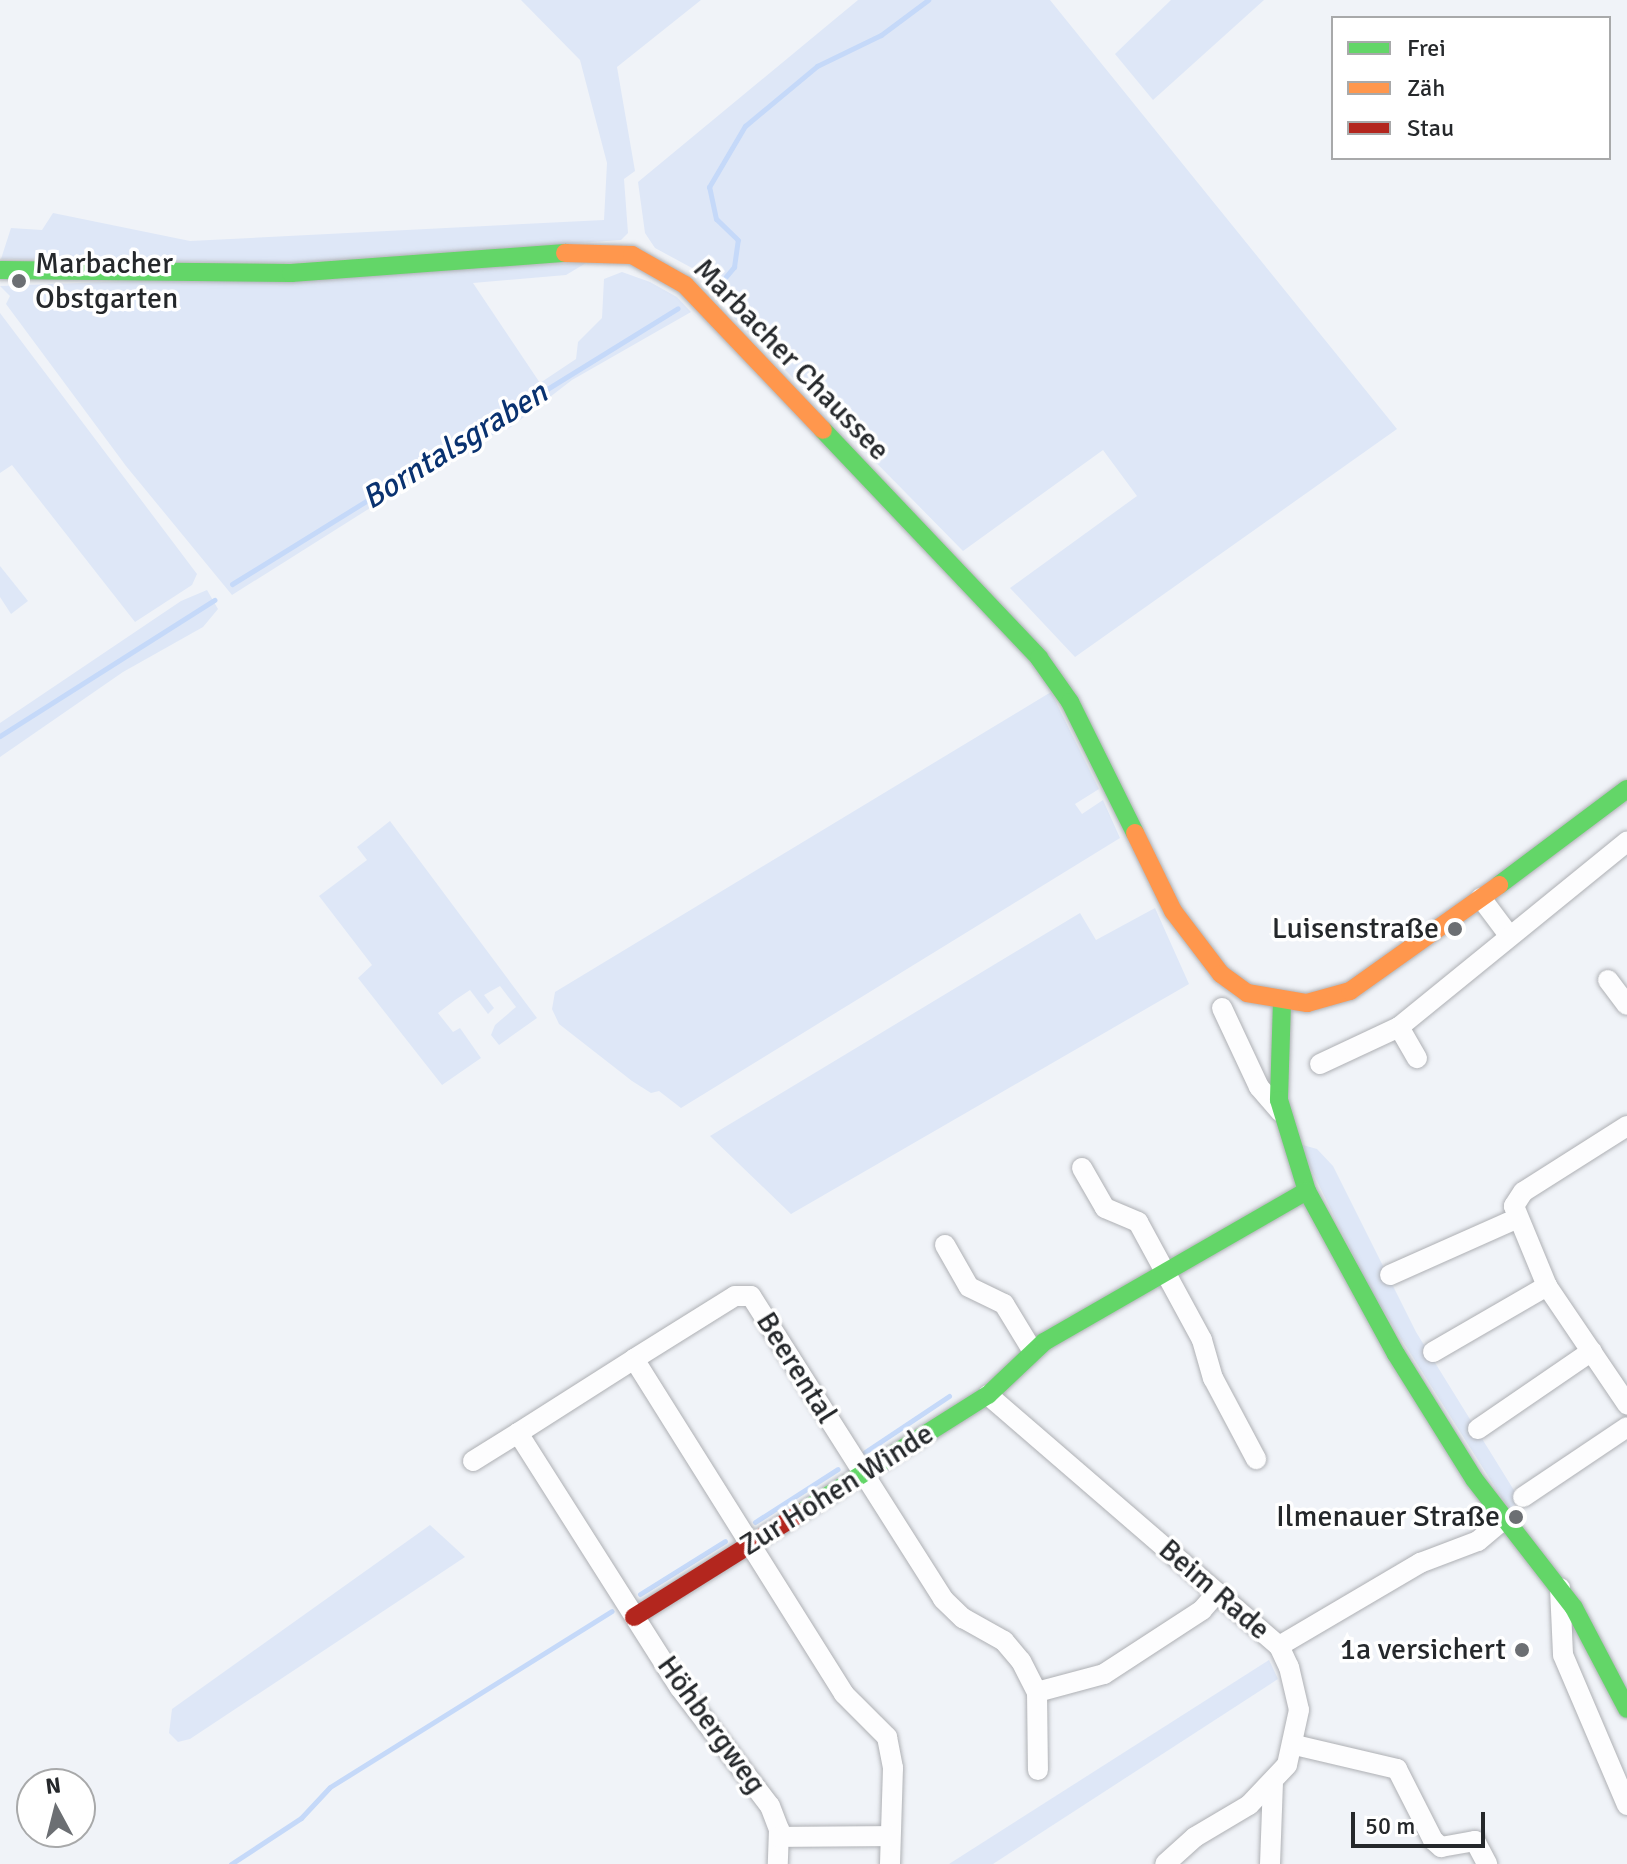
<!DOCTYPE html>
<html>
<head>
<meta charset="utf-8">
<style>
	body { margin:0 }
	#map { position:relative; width:1627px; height:1864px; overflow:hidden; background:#f0f3f8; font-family:Signika,sans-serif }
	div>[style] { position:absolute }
	.green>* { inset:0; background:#dee7f7 }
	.stream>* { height:5px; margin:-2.5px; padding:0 2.5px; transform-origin:2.5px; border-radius:2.5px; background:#c5d9f9 }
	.roads { filter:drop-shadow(0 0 2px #aeb0b4) drop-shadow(0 0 2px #aeb0b4) }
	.street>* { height:20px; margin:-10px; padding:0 10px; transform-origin:10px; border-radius:10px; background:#fdfdfe }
	.fast>* { height:18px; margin:-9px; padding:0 9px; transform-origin:9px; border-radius:9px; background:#63d668 }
	.slow>* { height:18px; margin:-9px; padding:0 9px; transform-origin:9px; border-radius:9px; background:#ff974d }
	.jam>* { height:18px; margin:-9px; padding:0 9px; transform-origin:9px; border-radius:9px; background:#b3261e }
	.dots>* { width:22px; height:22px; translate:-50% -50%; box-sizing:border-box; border:4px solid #fff; border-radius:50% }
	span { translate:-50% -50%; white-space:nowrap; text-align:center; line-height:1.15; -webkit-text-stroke:7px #fff; paint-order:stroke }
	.poi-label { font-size:30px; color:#25282b }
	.left { translate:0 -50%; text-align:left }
	.right { translate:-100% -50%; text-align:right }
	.street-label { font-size:30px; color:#25282b }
	.water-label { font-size:32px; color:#093270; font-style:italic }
	.legend { position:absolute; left:1331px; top:16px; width:280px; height:144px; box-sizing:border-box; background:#fff; border:2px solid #a8a9aa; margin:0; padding:10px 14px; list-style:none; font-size:24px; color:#25282b }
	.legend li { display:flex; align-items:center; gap:16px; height:40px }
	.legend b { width:40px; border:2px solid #a8a9aa }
	.north { position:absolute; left:16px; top:1768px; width:80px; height:80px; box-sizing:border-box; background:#fff; border:2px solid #a8a9aa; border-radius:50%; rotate:353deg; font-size:22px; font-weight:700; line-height:32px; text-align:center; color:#25282b }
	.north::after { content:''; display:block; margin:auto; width:28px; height:36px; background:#6c6f73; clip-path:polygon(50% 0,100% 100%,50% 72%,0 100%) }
	.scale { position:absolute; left:1351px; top:1812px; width:134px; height:36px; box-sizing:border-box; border:4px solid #25282b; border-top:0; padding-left:10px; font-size:24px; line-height:28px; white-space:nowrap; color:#25282b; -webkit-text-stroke:6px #fff; paint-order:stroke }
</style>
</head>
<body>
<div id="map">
	<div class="green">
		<div style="clip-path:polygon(521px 0,701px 0,617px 67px,635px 171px,624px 179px,628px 233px,621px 240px,291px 263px,1px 259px,11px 228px,42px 230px,53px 213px,190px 241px,604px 220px,607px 163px,580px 60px)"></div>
		<div style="clip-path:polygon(858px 0,1050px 0,1397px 429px,1075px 657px,1010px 588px,1137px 496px,1103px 450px,963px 551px,735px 319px,692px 268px,655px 248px,645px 233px,638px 182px)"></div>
		<div style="clip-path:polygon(1171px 0,1264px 0,1153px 100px,1115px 54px)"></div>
		<div style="clip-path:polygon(586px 263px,566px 275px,473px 283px,540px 383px,576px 359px,578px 342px,602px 318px,604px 279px,622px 272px,650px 282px,677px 297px,691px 312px,572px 380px,511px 427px,470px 445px,232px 595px,126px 466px,6px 304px,10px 296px,0 286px)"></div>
		<div style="clip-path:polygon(0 313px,197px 574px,192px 585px,135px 622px,12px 465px,0 473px)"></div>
		<div style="clip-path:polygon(0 566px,28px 601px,11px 614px,0 597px)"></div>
		<div style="clip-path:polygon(207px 590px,218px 609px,203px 627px,123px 672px,0 757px,0 723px,181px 601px)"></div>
		<div style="clip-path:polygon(1051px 692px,1099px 789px,1075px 804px,1082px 814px,1103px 800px,1120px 838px,681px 1108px,659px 1091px,651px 1093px,632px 1081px,559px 1024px,552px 1009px,555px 992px)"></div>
		<div style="clip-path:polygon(390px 821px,537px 1018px,499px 1045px,491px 1035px,495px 1025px,516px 1007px,500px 986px,484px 995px,494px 1008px,488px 1014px,470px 990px,455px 1000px,438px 1013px,453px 1032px,460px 1028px,481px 1058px,442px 1085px,358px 978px,372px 965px,319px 896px,367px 860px,357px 847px)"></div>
		<div style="clip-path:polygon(1155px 908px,1189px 984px,791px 1214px,710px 1136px,1080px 913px,1096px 940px)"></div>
		<div style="clip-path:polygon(1299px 1144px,1317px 1149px,1333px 1166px,1416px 1332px,1520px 1500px,1509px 1509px,1369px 1288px)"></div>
		<div style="clip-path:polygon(430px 1525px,465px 1557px,190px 1739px,178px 1742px,169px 1733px,172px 1709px)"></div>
		<div style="clip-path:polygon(1269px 1660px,1278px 1679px,993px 1864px,949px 1864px)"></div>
	</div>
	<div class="stream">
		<div style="left:713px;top:292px;width:33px;rotate:-50deg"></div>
		<div style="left:734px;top:267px;width:27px;rotate:-82deg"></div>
		<div style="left:738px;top:240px;width:30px;rotate:-136deg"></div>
		<div style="left:716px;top:219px;width:33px;rotate:-102deg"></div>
		<div style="left:709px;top:187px;width:71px;rotate:-59.5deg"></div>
		<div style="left:745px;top:126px;width:94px;rotate:-39.8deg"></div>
		<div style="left:817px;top:66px;width:71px;rotate:-25.8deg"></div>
		<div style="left:881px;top:35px;width:59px;rotate:-36.7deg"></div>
		<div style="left:232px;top:584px;width:524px;rotate:-31.75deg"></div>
		<div style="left:0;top:736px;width:254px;rotate:-32.4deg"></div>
		<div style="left:865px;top:1452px;width:101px;rotate:-33.7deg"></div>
		<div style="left:755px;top:1522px;width:98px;rotate:-32.6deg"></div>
		<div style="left:640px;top:1594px;width:100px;rotate:-31.9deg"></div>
		<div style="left:231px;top:1864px;width:84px;rotate:-33.3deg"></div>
		<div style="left:301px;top:1818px;width:42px;rotate:-46.9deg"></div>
		<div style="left:330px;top:1787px;width:332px;rotate:-32deg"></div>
	</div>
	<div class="roads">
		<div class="street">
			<div style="left:1481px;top:898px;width:45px;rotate:53.1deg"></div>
			<div style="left:1608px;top:980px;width:31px;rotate:53deg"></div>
			<div style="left:1222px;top:1008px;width:87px;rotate:64.9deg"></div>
			<div style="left:1259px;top:1087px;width:33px;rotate:49deg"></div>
			<div style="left:1399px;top:1027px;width:36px;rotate:60deg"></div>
			<div style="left:1320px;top:1064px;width:87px;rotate:-25.1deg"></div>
			<div style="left:1399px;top:1027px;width:294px;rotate:-39.1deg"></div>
			<div style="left:1627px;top:1126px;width:123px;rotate:147.6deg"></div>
			<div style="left:1523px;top:1192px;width:17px;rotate:123deg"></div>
			<div style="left:1514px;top:1206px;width:87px;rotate:67.6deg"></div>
			<div style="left:1547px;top:1286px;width:143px;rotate:55.9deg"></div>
			<div style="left:1082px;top:1168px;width:46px;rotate:60.1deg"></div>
			<div style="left:1105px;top:1208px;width:36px;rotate:23deg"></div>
			<div style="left:1138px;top:1222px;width:134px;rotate:61.5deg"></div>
			<div style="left:1202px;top:1340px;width:40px;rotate:74deg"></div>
			<div style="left:1213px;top:1378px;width:92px;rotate:62deg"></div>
			<div style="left:945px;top:1245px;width:48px;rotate:60.3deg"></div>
			<div style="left:969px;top:1287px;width:39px;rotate:26deg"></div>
			<div style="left:1004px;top:1304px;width:54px;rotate:58.7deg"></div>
			<div style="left:1390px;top:1275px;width:138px;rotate:-24deg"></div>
			<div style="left:1433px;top:1352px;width:132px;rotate:-30.1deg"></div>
			<div style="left:634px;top:1359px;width:119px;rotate:-32deg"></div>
			<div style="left:735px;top:1296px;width:16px"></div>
			<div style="left:751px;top:1296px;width:359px;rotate:57.6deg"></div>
			<div style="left:943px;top:1599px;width:28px;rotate:44deg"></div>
			<div style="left:963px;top:1618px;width:47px;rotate:29.3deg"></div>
			<div style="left:1004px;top:1641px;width:26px;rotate:50deg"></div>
			<div style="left:1021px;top:1661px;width:35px;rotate:63deg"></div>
			<div style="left:1037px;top:1692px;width:78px;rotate:89.3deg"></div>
			<div style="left:988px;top:1395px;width:384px;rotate:40.8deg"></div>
			<div style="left:1279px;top:1646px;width:23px;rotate:65deg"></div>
			<div style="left:1289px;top:1667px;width:44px;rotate:76.9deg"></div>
			<div style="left:1299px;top:1710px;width:56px;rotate:102.3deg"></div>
			<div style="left:1287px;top:1765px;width:55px;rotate:133.5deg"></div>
			<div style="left:1249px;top:1805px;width:63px;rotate:149.3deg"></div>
			<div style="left:1195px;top:1837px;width:40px;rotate:138deg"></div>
			<div style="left:1478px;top:1429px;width:138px;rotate:-34.4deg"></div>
			<div style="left:518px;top:1433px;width:138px;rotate:-32.5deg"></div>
			<div style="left:634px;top:1359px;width:395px;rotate:57.9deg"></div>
			<div style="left:844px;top:1694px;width:61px;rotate:45deg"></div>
			<div style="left:887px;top:1737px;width:32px;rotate:79deg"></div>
			<div style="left:893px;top:1768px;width:96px;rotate:91.8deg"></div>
			<div style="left:473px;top:1461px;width:53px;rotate:-31.9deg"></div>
			<div style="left:518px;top:1433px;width:302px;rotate:57.6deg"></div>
			<div style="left:680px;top:1688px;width:148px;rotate:52.7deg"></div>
			<div style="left:770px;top:1806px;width:25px;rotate:69deg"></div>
			<div style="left:779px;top:1829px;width:35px;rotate:92deg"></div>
			<div style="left:1523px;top:1497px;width:125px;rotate:-33.9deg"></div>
			<div style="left:1560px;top:1588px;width:67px;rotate:87.4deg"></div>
			<div style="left:1563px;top:1655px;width:163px;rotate:66.9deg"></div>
			<div style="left:1279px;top:1646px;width:164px;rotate:-30.5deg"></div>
			<div style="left:1420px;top:1563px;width:62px;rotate:-20.8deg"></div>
			<div style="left:1478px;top:1541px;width:34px;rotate:-40deg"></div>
			<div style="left:1037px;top:1692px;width:69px;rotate:-15deg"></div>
			<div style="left:1104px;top:1674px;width:117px;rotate:-33.1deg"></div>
			<div style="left:1202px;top:1610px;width:23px;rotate:-49deg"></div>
			<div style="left:1295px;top:1745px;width:105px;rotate:13.2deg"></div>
			<div style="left:1397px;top:1769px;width:80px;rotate:63.1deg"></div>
			<div style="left:1433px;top:1840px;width:11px;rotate:41deg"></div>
			<div style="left:1441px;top:1847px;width:35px;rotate:-10deg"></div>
			<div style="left:1475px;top:1841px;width:26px;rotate:62deg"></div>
			<div style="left:779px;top:1837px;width:110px;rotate:-0.5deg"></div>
			<div style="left:1270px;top:1864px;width:80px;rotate:-87.9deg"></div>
		</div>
		<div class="fast">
			<div style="left:0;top:270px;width:291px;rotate:0.6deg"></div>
			<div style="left:291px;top:273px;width:275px;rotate:-4.2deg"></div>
			<div style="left:823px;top:430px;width:314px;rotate:46.5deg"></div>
			<div style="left:1039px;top:658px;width:54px;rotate:54.8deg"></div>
			<div style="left:1070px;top:702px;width:146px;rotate:63.6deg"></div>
			<div style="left:1499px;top:885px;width:160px;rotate:-36.9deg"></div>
			<div style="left:1282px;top:1002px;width:98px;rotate:91.8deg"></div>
			<div style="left:1279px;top:1100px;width:95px;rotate:72.9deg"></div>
			<div style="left:1307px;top:1191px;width:186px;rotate:61.4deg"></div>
			<div style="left:1396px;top:1354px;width:147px;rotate:58deg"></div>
			<div style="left:1474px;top:1479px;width:163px;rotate:52.2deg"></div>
			<div style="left:1574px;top:1608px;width:114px;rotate:62.3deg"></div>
			<div style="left:802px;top:1512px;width:220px;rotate:-32.2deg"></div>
			<div style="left:988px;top:1395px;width:77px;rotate:-43.4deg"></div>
			<div style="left:1044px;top:1342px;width:303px;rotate:-29.9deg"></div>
		</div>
		<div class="slow">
			<div style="left:565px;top:253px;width:67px;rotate:1.7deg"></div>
			<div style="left:632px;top:255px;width:61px;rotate:29.5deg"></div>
			<div style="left:685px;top:285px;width:200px;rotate:46.4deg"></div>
			<div style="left:1135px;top:833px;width:87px;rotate:64deg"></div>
			<div style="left:1173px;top:911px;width:79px;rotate:52.7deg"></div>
			<div style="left:1221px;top:974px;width:32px;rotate:36deg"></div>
			<div style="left:1247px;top:993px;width:61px;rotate:9.5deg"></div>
			<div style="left:1307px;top:1003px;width:45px;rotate:-15.6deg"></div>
			<div style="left:1350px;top:991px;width:183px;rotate:-35.4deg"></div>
		</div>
		<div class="jam">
			<div style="left:634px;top:1617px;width:198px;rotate:-32deg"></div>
		</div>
	</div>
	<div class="dots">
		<div style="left:19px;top:281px;background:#6c6f73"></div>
		<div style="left:1455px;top:929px;background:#6c6f73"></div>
		<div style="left:1516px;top:1517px;background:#6c6f73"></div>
		<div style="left:1522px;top:1650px;background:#6c6f73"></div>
	</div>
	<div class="poi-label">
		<span class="left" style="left:35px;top:281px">Marbacher<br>Obstgarten</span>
		<span class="right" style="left:1439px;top:929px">Luisenstraße</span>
		<span class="right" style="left:1500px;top:1517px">Ilmenauer Straße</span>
		<span class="right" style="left:1506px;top:1650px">1a versichert</span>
	</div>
	<div class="street-label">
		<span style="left:791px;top:360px;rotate:46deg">Marbacher Chaussee</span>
		<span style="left:796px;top:1368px;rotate:58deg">Beerental</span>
		<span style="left:837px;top:1490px;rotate:-32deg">Zur Hohen Winde</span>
		<span style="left:1214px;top:1590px;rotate:41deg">Beim Rade</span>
		<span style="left:711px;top:1725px;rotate:54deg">Höhbergweg</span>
	</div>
	<div class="water-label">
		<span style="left:455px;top:446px;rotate:-32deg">Borntalsgraben</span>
	</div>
	<ul class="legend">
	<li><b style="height:10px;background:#63d668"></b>Frei</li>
	<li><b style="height:10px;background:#ff974d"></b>Zäh</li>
	<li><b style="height:10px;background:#b3261e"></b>Stau</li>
	</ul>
	<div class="north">N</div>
	<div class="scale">50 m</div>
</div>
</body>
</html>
